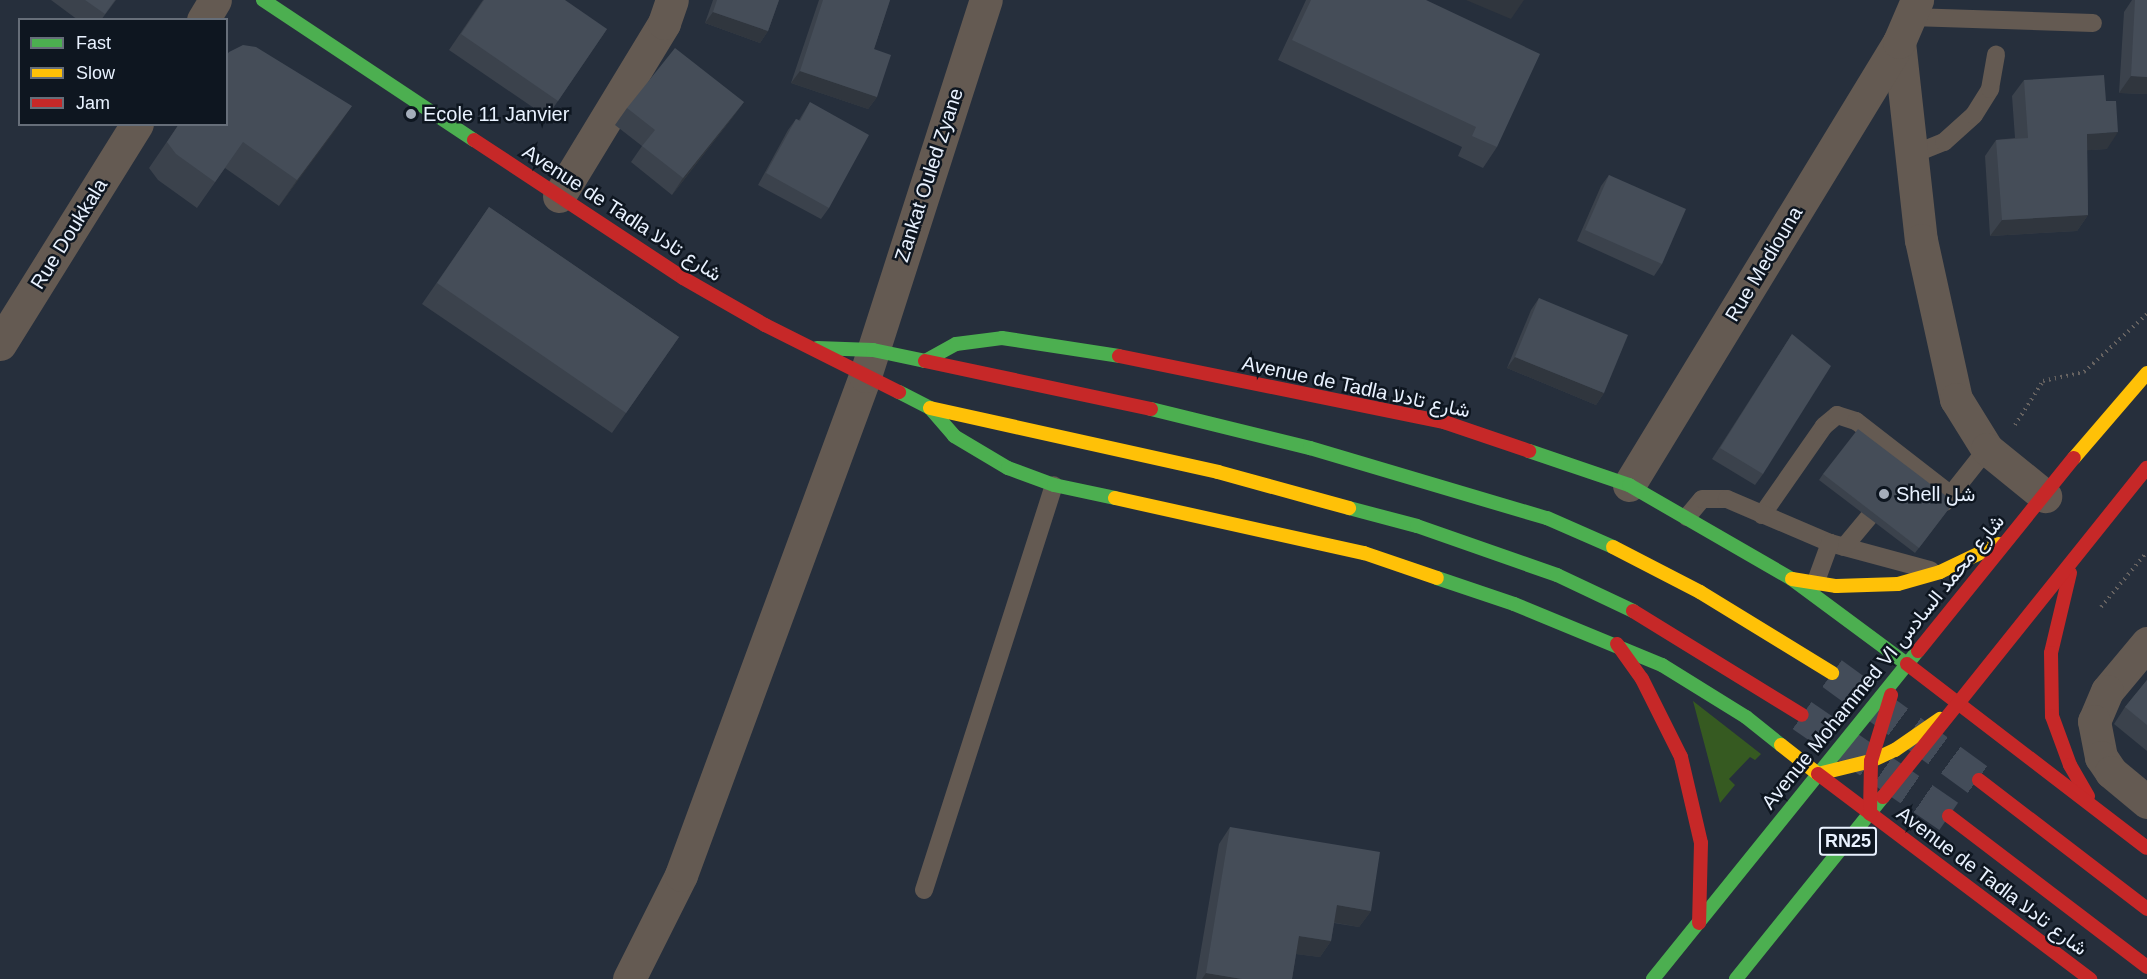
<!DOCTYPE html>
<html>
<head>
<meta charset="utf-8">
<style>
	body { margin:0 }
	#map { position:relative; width:2147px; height:979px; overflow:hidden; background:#262f3c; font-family:Arial,Vazirmatn,sans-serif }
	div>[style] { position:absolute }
	.green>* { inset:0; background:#365a21 }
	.secondary-tunnel>* { height:33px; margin-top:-16.5px; transform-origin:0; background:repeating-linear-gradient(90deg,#434c59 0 33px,transparent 0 49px) }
	.path>* { height:4px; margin-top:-2px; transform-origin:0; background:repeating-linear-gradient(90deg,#676361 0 1.5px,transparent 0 6px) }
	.lane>* { height:18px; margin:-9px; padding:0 9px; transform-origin:9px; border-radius:9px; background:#645a52 }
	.street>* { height:33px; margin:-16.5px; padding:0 16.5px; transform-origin:16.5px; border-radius:16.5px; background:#645a52 }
	.fast>* { height:14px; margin:-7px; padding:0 7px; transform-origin:7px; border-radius:7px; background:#4caf50 }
	.slow>* { height:14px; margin:-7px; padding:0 7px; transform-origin:7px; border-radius:7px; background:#ffc107 }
	.jam>* { height:14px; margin:-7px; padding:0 7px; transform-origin:7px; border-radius:7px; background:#c62828 }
	.wall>* { inset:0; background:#3b424c }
	.shaded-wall>* { inset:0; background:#30363e }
	.building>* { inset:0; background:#454d58 }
	.dots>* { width:16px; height:16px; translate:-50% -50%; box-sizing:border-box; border:3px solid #0e1620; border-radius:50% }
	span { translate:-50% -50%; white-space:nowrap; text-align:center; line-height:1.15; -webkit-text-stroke:5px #0e1620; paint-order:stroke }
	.shield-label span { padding:2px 4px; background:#0e1620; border:2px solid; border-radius:4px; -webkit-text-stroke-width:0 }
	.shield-label { font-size:18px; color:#e9f2ff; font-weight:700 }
	.poi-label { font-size:20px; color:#e9f2ff }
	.left { translate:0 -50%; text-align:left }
	.street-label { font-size:20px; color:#e9f2ff }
	.legend { position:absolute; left:18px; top:18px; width:210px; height:108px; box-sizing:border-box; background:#0e1620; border:2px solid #666e79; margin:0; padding:8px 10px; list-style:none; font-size:18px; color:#e9f2ff }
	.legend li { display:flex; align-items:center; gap:12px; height:30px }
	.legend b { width:30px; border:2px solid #666e79 }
</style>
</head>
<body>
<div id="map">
	<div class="green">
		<div style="clip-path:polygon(1693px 701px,1761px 754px,1755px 760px,1750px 757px,1729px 779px,1735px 785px,1720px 803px)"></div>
	</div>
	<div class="secondary-tunnel">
		<div style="left:1832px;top:673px;width:182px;rotate:36.1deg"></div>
		<div style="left:1802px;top:715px;width:178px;rotate:34.5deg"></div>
	</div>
	<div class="path">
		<div style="left:2015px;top:425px;width:52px;rotate:-57.5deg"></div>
		<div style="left:2043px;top:381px;width:42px;rotate:-12.4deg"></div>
		<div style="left:2084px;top:372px;width:86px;rotate:-42.6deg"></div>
		<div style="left:2101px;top:607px;width:72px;rotate:-50.1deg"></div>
	</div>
	<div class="lane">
		<div style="left:1911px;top:17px;width:182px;rotate:1.9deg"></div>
		<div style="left:1909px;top:156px;width:38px;rotate:-22deg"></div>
		<div style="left:1944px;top:142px;width:40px;rotate:-42deg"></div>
		<div style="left:1974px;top:115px;width:31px;rotate:-58deg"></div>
		<div style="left:1990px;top:89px;width:35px;rotate:-80deg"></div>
		<div style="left:1945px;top:502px;width:68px;rotate:-51.6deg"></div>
		<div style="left:1762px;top:515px;width:108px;rotate:-55.1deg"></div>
		<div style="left:1824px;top:426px;width:17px;rotate:-40deg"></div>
		<div style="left:1837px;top:415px;width:20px;rotate:18deg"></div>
		<div style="left:1856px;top:421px;width:120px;rotate:37.9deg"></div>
		<div style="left:1687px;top:517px;width:23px;rotate:-50deg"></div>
		<div style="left:1702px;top:499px;width:25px"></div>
		<div style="left:1727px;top:499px;width:112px;rotate:23.1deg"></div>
		<div style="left:1830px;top:543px;width:104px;rotate:15.1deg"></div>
		<div style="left:1844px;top:547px;width:62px;rotate:-50.2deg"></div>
		<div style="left:1815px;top:584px;width:44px;rotate:-69.9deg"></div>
		<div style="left:924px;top:890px;width:425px;rotate:-72.2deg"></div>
	</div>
	<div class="street">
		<div style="left:203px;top:20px;width:23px;rotate:-59deg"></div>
		<div style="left:1899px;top:42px;width:199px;rotate:83.7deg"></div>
		<div style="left:1921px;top:240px;width:163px;rotate:77.6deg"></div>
		<div style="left:1956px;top:399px;width:59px;rotate:58.2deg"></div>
		<div style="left:1987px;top:449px;width:75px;rotate:39deg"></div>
		<div style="left:559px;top:196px;width:202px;rotate:-58.7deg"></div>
		<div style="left:664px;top:23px;width:24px;rotate:-71deg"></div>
		<div style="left:0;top:344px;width:259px;rotate:-58.1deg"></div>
		<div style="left:1629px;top:485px;width:519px;rotate:-58.64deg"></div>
		<div style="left:1899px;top:42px;width:46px;rotate:-66.8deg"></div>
		<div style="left:2147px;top:643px;width:62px;rotate:129.8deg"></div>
		<div style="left:2107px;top:691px;width:33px;rotate:113deg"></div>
		<div style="left:2094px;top:721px;width:37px;rotate:79deg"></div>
		<div style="left:2101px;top:757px;width:18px;rotate:56deg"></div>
		<div style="left:2111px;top:772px;width:47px;rotate:39.8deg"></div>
		<div style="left:629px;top:979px;width:116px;rotate:-63.4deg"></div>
		<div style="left:681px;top:875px;width:532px;rotate:-69.76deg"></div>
		<div style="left:865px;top:376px;width:395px;rotate:-72.2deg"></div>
	</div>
	<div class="fast">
		<div style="left:263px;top:0;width:253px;rotate:33.6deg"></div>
		<div style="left:817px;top:348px;width:56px;rotate:2deg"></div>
		<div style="left:873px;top:350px;width:53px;rotate:11.9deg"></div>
		<div style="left:925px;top:361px;width:35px;rotate:-29deg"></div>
		<div style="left:956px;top:344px;width:46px;rotate:-7.4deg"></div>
		<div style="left:1002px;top:338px;width:118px;rotate:8.7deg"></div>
		<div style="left:899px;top:392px;width:35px;rotate:27deg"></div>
		<div style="left:930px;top:408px;width:37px;rotate:49deg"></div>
		<div style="left:954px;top:436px;width:63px;rotate:30.7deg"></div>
		<div style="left:1008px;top:468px;width:49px;rotate:20.3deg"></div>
		<div style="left:1054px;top:485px;width:62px;rotate:12deg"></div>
		<div style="left:1151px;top:409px;width:164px;rotate:13.8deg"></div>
		<div style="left:1310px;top:448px;width:247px;rotate:16.5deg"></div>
		<div style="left:1547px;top:518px;width:72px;rotate:23.7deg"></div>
		<div style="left:1529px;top:451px;width:106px;rotate:18.8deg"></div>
		<div style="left:1629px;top:485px;width:188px;rotate:30deg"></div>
		<div style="left:1792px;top:579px;width:143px;rotate:36.5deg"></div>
		<div style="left:1349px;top:508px;width:70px;rotate:14.8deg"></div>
		<div style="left:1417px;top:526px;width:148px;rotate:19.3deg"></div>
		<div style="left:1557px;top:575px;width:84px;rotate:25.3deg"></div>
		<div style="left:1437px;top:578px;width:81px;rotate:18.7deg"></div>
		<div style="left:1514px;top:604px;width:160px;rotate:22.4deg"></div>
		<div style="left:1662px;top:665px;width:99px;rotate:31.8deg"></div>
		<div style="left:1746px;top:717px;width:45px;rotate:38.7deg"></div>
		<div style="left:1653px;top:979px;width:422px;rotate:-51.1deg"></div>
		<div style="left:1736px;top:979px;width:234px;rotate:-51.1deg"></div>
	</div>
	<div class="slow">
		<div style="left:930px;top:408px;width:295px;rotate:12.5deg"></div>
		<div style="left:1218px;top:472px;width:136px;rotate:15.4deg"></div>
		<div style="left:2074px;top:458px;width:112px;rotate:-49.3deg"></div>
		<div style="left:1115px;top:498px;width:255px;rotate:12.5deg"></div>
		<div style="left:1364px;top:553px;width:77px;rotate:18.9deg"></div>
		<div style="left:1613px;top:547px;width:98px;rotate:27.3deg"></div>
		<div style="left:1700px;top:592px;width:155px;rotate:31.5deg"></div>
		<div style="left:1792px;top:579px;width:45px;rotate:9deg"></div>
		<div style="left:1836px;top:586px;width:62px;rotate:-1.8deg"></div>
		<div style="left:1898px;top:584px;width:44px;rotate:-15.9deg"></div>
		<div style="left:1940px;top:572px;width:65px;rotate:-25.4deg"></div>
		<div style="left:1781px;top:745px;width:47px;rotate:38.1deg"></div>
		<div style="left:1818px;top:774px;width:55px;rotate:-13.8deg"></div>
		<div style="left:1871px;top:761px;width:26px;rotate:-25deg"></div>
		<div style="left:1895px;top:750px;width:55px;rotate:-34.6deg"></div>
	</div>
	<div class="jam">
		<div style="left:474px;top:140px;width:250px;rotate:33.4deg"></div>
		<div style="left:683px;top:278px;width:95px;rotate:29.8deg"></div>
		<div style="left:765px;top:325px;width:150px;rotate:26.6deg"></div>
		<div style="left:1119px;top:356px;width:332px;rotate:11.5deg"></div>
		<div style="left:1444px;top:422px;width:90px;rotate:18.8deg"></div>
		<div style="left:925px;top:361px;width:231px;rotate:12deg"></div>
		<div style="left:2070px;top:573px;width:82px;rotate:103.4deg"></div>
		<div style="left:2051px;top:653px;width:63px;rotate:89.1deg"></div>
		<div style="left:2052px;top:716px;width:52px;rotate:69.8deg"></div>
		<div style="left:2070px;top:765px;width:36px;rotate:60deg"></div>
		<div style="left:1633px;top:611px;width:198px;rotate:31.6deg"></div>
		<div style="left:1617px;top:644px;width:43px;rotate:54.5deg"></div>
		<div style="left:1642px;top:679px;width:87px;rotate:63.4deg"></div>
		<div style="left:1681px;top:757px;width:88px;rotate:76.9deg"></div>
		<div style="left:1701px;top:843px;width:80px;rotate:91.4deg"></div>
		<div style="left:1918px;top:651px;width:248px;rotate:-51.1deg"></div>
		<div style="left:1907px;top:664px;width:302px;rotate:37.5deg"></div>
		<div style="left:1818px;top:774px;width:341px;rotate:37deg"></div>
		<div style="left:1979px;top:780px;width:212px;rotate:37.5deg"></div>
		<div style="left:1883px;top:797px;width:422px;rotate:-51.3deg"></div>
		<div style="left:1870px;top:814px;width:53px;rotate:-88.9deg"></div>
		<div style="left:1871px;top:761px;width:69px;rotate:-73.1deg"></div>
		<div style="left:1949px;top:816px;width:249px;rotate:37.3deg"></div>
	</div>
	<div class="wall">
		<div style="clip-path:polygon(51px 0,116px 0,101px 20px,78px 20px)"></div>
		<div style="clip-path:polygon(483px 0,607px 29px,547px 117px,449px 50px)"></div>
		<div style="clip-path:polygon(713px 0,779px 0,768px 31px,760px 43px,705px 23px)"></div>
		<div style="clip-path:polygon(819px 0,890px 0,874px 49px,877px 97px,868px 109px,791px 83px)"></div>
		<div style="clip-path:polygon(1306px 0,1426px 0,1497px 147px,1483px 168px,1458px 156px,1462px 147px,1278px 60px)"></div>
		<div style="clip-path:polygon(2132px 0,2147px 0,2147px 94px,2119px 93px,2124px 12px)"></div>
		<div style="clip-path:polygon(2024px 80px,2106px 101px,2107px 149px,2087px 150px,2088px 215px,2077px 231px,1990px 236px,1985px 156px,1996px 140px,2015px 138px,2012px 96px)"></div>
		<div style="clip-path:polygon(744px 102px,732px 118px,672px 195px,631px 162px,642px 146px,615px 125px,627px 108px)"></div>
		<div style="clip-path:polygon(810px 102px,829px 208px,821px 219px,758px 185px,788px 130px,796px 119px,799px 120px)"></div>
		<div style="clip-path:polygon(352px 106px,279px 206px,225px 168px,197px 208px,158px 180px,149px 168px,179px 124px)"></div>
		<div style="clip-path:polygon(1609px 175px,1662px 264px,1654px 276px,1577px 241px,1601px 186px)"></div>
		<div style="clip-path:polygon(489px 207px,679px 337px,612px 433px,422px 304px)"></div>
		<div style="clip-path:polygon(1539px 298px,1604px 393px,1596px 405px,1507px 368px,1531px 310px)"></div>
		<div style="clip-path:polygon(1792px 334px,1763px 474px,1755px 485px,1712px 459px)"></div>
		<div style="clip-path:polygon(1823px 474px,1954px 502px,1915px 553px,1819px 480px)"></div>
		<div style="clip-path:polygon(2147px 680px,2147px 751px,2114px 724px,2125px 707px)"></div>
		<div style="clip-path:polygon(1230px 827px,1371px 911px,1359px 927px,1334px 923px,1331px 941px,1320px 957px,1296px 954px,1292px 979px,1196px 979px,1219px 844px)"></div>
	</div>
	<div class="shaded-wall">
		<div style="clip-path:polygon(1466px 0,1524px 0,1511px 19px)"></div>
		<div style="clip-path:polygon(713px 12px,768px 31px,760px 43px,705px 23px)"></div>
		<div style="clip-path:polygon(800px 71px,877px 97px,868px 109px,791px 83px)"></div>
		<div style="clip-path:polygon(2131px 76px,2147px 77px,2147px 94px,2119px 93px)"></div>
		<div style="clip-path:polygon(744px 102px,732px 118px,672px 195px,683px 178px)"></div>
		<div style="clip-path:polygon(352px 106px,334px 132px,279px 206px,297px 180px)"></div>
		<div style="clip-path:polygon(2118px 132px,2107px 149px,2076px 151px,2087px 134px)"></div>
		<div style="clip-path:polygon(2088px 215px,2077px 231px,1990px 236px,2002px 220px)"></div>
		<div style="clip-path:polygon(1515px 357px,1604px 393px,1596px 405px,1507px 368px)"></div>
		<div style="clip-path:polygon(1337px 905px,1371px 911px,1359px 927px,1326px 921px)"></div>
		<div style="clip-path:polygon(1299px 936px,1331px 941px,1320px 957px,1287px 953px)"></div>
		<div style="clip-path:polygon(1206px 973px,1242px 979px,1202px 979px)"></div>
	</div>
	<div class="building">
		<div style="clip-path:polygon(85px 0,115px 0,105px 14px)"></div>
		<div style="clip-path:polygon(484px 0,565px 0,607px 29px,558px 101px,461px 34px)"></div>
		<div style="clip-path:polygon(717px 0,779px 0,768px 31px,713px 12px)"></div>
		<div style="clip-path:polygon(823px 0,890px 0,874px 49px,891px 55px,877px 97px,800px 71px)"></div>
		<div style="clip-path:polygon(1311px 0,1426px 0,1540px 54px,1497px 147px,1472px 136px,1476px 127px,1292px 40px)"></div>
		<div style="clip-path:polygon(2135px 0,2147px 0,2147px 77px,2131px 76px)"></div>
		<div style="clip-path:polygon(243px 45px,256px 47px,352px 106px,297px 180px,243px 142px,215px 182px,176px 154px,167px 142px,179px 124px,226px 124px,226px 56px,229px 52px)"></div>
		<div style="clip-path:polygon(675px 48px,744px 102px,683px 178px,642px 146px,655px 130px,627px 108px)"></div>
		<div style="clip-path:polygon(2104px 75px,2106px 101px,2116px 101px,2118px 132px,2087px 134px,2088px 215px,2002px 220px,1996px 140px,2028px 138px,2024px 80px)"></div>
		<div style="clip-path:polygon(810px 102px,869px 135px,829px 208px,766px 173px,796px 119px,800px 121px)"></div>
		<div style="clip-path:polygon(1609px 175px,1686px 209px,1662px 264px,1585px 230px)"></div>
		<div style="clip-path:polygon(489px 207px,679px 337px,626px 413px,437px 283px)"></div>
		<div style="clip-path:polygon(1539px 298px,1628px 335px,1604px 393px,1515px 357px)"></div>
		<div style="clip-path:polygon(1792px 334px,1831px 366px,1763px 474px,1720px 448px)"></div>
		<div style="clip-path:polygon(1858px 429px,1954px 502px,1919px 548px,1823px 474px)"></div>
		<div style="clip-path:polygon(2147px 680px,2147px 725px,2125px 707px)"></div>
		<div style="clip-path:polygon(1230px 827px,1380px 852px,1371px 911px,1337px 905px,1331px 941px,1299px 936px,1292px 979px,1242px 979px,1206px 973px)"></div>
	</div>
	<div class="dots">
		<div style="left:411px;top:114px;background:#a5aebb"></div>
		<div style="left:1884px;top:494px;background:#a5aebb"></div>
	</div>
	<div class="shield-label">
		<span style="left:1848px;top:841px">RN25</span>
	</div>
	<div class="poi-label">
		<span class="left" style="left:423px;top:114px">Ecole 11 Janvier</span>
		<span class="left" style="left:1896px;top:494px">Shell شل</span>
	</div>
	<div class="street-label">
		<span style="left:929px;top:175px;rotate:-72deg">Zankat Ouled Zyane</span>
		<span style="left:622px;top:213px;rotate:33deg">Avenue de Tadla شارع تادلا</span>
		<span style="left:69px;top:234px;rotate:-58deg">Rue Doukkala</span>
		<span style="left:1764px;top:264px;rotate:-59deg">Rue Mediouna</span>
		<span style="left:1356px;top:387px;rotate:12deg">Avenue de Tadla شارع تادلا</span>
		<span style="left:1883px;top:662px;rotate:-51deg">Avenue Mohammed VI شارع محمد السادس</span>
		<span style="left:1992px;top:881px;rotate:37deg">Avenue de Tadla شارع تادلا</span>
	</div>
	<ul class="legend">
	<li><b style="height:8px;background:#4caf50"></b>Fast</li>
	<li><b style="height:8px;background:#ffc107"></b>Slow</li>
	<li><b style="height:8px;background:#c62828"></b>Jam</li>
	</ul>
</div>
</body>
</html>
